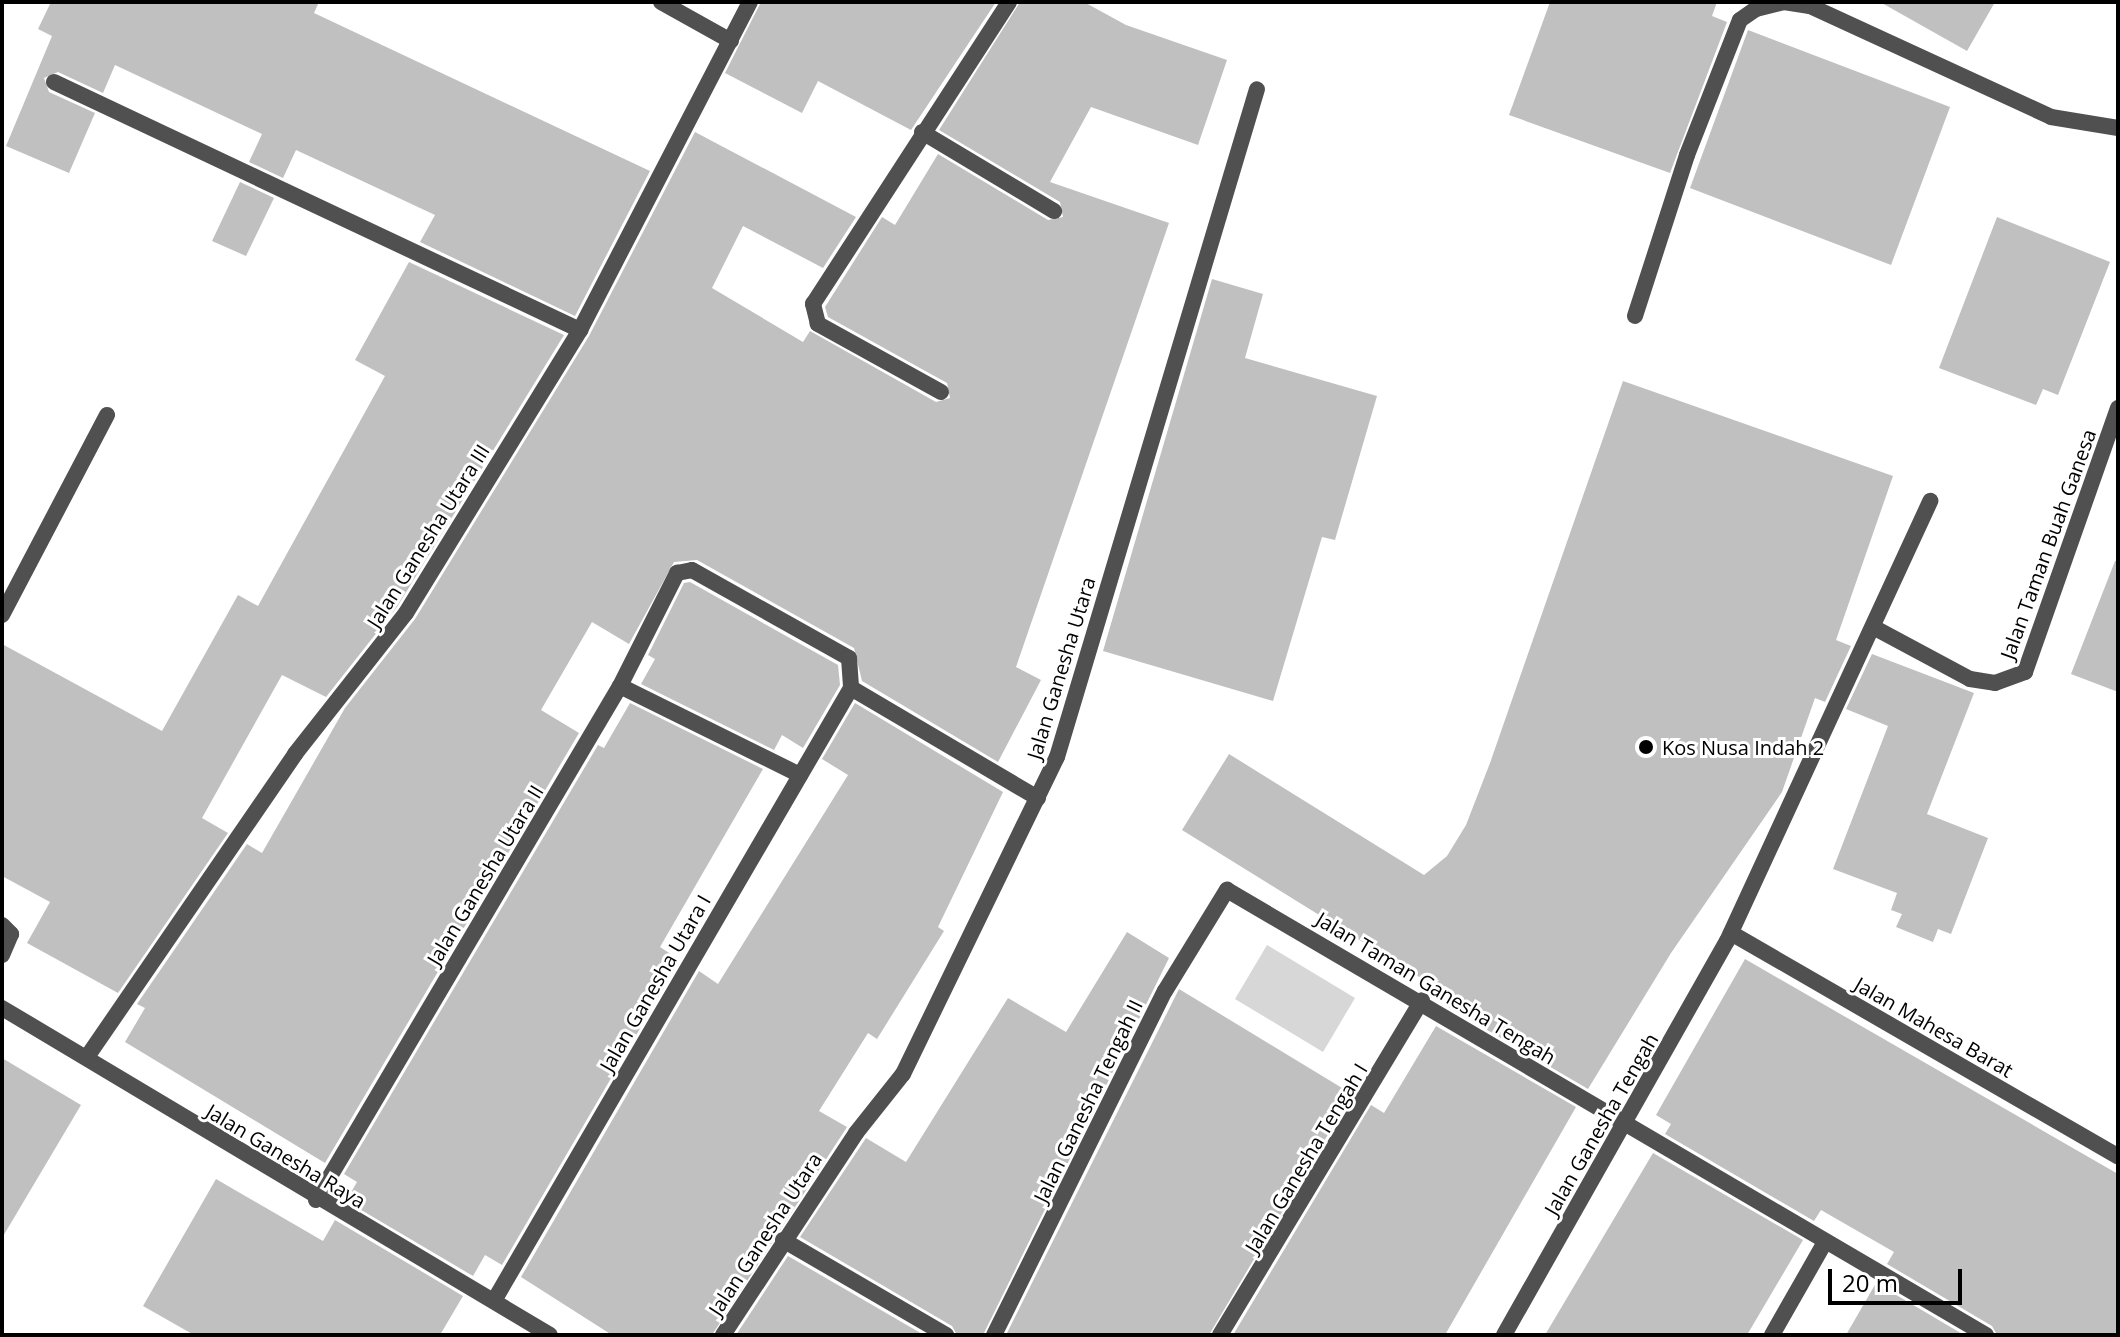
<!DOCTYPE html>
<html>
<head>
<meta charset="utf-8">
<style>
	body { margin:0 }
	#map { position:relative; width:2120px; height:1337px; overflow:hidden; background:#fff; font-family:"Open Sans",sans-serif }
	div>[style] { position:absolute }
	.green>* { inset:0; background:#d7d7d7 }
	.building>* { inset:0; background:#c0c0c0 }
	.minor>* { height:16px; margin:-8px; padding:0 8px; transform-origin:8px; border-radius:8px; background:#505050 }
	.dots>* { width:22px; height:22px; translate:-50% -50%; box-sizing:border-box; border:4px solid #fff; border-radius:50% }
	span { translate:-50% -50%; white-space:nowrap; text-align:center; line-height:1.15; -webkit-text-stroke:6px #fff; paint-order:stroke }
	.street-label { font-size:20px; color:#000 }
	.poi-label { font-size:20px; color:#000 }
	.left { translate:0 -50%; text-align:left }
	.frame { position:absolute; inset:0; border:4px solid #000; pointer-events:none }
	.scale { position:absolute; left:1828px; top:1269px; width:134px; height:36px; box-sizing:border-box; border:4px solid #000; border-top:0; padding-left:10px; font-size:24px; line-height:28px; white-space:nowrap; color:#000; -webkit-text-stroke:6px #fff; paint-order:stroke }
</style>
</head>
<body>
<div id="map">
	<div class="green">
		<div style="clip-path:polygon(1267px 945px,1355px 998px,1323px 1052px,1235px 999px)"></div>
	</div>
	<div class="building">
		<div style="clip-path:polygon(51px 2px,319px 2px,314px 13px,650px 171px,575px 316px,420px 242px,435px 215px,296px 150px,283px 178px,249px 162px,262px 134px,115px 65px,103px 93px,58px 72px,44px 78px,49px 92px,95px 113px,69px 173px,6px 146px,52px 36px,38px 29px)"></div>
		<div style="clip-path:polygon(761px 2px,996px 2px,911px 130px,818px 81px,802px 113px,725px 73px)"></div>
		<div style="clip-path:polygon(1020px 2px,1084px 2px,1126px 25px,1227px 60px,1198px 145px,1091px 107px,1050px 182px,1169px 223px,1016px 667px,1041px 680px,998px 762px,862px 681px,854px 648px,697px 560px,674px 562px,629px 644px,592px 622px,541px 710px,579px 733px,325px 1163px,125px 1042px,145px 1008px,137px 1004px,247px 844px,262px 853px,345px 708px,415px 619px,589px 336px,695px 132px,856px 217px,823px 268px,743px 226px,712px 288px,803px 342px,810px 331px,936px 402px,950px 398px,947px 383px,828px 317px,825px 307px,882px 217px,895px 225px,938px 154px,1048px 220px,1063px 217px,1060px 202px,939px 130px)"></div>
		<div style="clip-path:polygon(1550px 2px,1717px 2px,1712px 16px,1727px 22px,1670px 173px,1509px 115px)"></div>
		<div style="clip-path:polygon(1880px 2px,1995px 2px,1967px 51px)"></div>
		<div style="clip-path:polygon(1748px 30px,1950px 107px,1891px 265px,1690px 188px)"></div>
		<div style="clip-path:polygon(240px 182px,274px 198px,246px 256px,212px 241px)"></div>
		<div style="clip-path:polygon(1997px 217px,2110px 262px,2058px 395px,2043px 389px,2036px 405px,1939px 368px)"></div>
		<div style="clip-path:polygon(409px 262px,564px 335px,397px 607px,326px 697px,282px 675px,202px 818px,228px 833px,118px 993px,27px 943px,50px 902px,2px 876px,2px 644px,162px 731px,238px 595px,258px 606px,385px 376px,355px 360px)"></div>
		<div style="clip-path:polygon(1212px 279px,1263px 294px,1245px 358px,1377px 396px,1335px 540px,1322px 537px,1273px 701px,1103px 651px)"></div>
		<div style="clip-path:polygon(1623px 381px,1893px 476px,1836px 640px,1851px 646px,1825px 702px,1815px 698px,1782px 792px,1671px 953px,1588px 1089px,1448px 1007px,1453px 998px,1182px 830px,1229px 754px,1424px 875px,1447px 856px,1466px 825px,1490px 763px)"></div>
		<div style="clip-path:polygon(2115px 561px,2118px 561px,2118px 692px,2071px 674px)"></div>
		<div style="clip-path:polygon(690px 582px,838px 665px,840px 685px,803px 748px,782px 735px,774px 750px,641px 684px,655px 659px,648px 655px,684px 583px)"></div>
		<div style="clip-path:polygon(1872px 654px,1974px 693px,1927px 814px,1988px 838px,1951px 934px,1938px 929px,1933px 942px,1896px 927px,1902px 914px,1891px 910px,1897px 893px,1833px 869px,1888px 726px,1846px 709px)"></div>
		<div style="clip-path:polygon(630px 703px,763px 769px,660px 947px,680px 960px,502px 1265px,485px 1255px,473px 1276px,346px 1201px,357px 1182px,344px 1174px,598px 745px,604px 748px)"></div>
		<div style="clip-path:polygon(855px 703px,1003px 792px,938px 927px,944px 931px,877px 1039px,868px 1033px,819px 1111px,847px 1127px,712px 1335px,612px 1335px,521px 1277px,699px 971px,718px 984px,848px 775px,822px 759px)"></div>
		<div style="clip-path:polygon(1127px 932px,1169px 958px,983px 1335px,957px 1335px,952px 1326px,800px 1237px,866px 1138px,906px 1162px,1008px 998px,1066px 1032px)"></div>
		<div style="clip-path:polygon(1745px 959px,2118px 1174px,2118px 1335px,1997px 1335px,1992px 1326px,1887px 1264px,1894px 1252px,1821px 1210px,1814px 1221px,1665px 1134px,1671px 1124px,1656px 1115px)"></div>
		<div style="clip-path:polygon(1179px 989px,1352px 1094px,1209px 1335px,1006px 1335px)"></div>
		<div style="clip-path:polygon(1436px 1026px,1576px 1107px,1445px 1335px,1233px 1335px,1371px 1105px,1384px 1113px)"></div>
		<div style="clip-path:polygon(2px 1058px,81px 1105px,2px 1238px)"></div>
		<div style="clip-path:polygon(1653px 1153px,1803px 1240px,1747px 1335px,1545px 1335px)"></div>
		<div style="clip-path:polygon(216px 1179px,323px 1241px,335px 1220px,463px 1296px,440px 1335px,194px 1335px,143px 1306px)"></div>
		<div style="clip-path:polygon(788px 1256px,924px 1335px,736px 1335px)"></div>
		<div style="clip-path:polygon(1876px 1283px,1964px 1335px,1846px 1335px)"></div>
	</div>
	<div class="minor">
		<div style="left:661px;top:2px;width:80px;rotate:29.1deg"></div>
		<div style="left:54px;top:82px;width:582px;rotate:25.24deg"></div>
		<div style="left:922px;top:132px;width:154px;rotate:30.9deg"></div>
		<div style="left:1635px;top:316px;width:169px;rotate:-72.1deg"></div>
		<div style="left:1687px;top:155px;width:145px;rotate:-68.6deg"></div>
		<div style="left:1740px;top:20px;width:19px;rotate:-35deg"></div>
		<div style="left:1756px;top:9px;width:29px;rotate:-14deg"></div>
		<div style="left:1784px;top:2px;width:26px;rotate:9deg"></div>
		<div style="left:1810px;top:6px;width:265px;rotate:24.7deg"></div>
		<div style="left:2051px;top:117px;width:68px;rotate:9.3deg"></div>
		<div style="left:941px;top:392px;width:141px;rotate:-151.1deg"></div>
		<div style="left:818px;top:324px;width:21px;rotate:-104deg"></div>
		<div style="left:813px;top:304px;width:360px;rotate:-57deg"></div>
		<div style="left:2px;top:615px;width:226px;rotate:-62.3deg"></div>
		<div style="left:1873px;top:627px;width:110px;rotate:28.2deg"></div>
		<div style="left:1970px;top:679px;width:25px;rotate:9deg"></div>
		<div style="left:1995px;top:683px;width:32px;rotate:-20deg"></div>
		<div style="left:2025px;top:672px;width:280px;rotate:-70.6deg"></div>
		<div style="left:620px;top:686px;width:201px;rotate:26.3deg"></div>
		<div style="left:851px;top:688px;width:217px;rotate:30.5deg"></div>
		<div style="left:2px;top:925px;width:13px;rotate:45deg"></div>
		<div style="left:11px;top:934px;width:23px;rotate:113deg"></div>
		<div style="left:1731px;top:933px;width:447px;rotate:30deg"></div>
		<div style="left:2px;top:1008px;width:638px;rotate:30.83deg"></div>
		<div style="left:87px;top:1057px;width:368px;rotate:-55.5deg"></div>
		<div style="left:295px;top:754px;width:179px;rotate:-51.8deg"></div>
		<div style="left:406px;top:613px;width:332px;rotate:-58.4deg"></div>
		<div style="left:580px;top:330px;width:369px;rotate:-62.6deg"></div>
		<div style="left:316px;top:1200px;width:597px;rotate:-59.4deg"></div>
		<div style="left:620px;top:686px;width:127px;rotate:-63.2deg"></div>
		<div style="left:677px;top:573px;width:15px;rotate:-11deg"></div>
		<div style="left:692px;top:570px;width:180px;rotate:29.3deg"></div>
		<div style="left:849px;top:658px;width:30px;rotate:86deg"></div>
		<div style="left:783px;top:1240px;width:189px;rotate:30.2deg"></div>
		<div style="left:495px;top:1299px;width:707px;rotate:-59.77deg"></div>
		<div style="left:723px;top:1335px;width:242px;rotate:-56.6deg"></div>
		<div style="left:856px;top:1133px;width:75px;rotate:-51.5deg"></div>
		<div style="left:903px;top:1074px;width:352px;rotate:-64.1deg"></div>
		<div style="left:1057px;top:757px;width:697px;rotate:-73.33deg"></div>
		<div style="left:994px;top:1335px;width:384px;rotate:-63.6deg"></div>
		<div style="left:1165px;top:991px;width:119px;rotate:-58.5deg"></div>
		<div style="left:1227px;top:890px;width:880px;rotate:30.38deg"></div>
		<div style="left:1220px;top:1335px;width:391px;rotate:-58.9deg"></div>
		<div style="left:1504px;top:1335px;width:453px;rotate:-60.5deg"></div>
		<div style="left:1727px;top:941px;width:485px;rotate:-65.2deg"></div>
		<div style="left:1772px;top:1335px;width:107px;rotate:-60.3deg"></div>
	</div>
	<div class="dots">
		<div style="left:1646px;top:747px;background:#000"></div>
	</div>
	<div class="street-label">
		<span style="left:428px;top:536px;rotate:-58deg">Jalan Ganesha Utara III</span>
		<span style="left:2048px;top:544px;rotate:-70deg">Jalan Taman Buah Ganesa</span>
		<span style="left:1061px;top:668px;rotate:-73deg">Jalan Ganesha Utara</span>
		<span style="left:485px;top:875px;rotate:-59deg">Jalan Ganesha Utara II</span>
		<span style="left:655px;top:983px;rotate:-60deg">Jalan Ganesha Utara I</span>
		<span style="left:1436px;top:988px;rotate:31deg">Jalan Taman Ganesha Tengah</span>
		<span style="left:1934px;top:1027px;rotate:30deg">Jalan Mahesa Barat</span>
		<span style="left:1088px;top:1101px;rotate:-64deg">Jalan Ganesha Tengah II</span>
		<span style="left:1601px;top:1124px;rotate:-60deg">Jalan Ganesha Tengah</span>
		<span style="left:286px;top:1156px;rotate:31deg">Jalan Ganesha Raya</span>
		<span style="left:1306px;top:1158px;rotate:-59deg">Jalan Ganesha Tengah I</span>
		<span style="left:765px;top:1234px;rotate:-57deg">Jalan Ganesha Utara</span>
	</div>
	<div class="poi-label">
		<span class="left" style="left:1662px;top:747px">Kos Nusa Indah 2</span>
	</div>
	<div class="frame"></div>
	<div class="scale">20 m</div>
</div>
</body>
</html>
